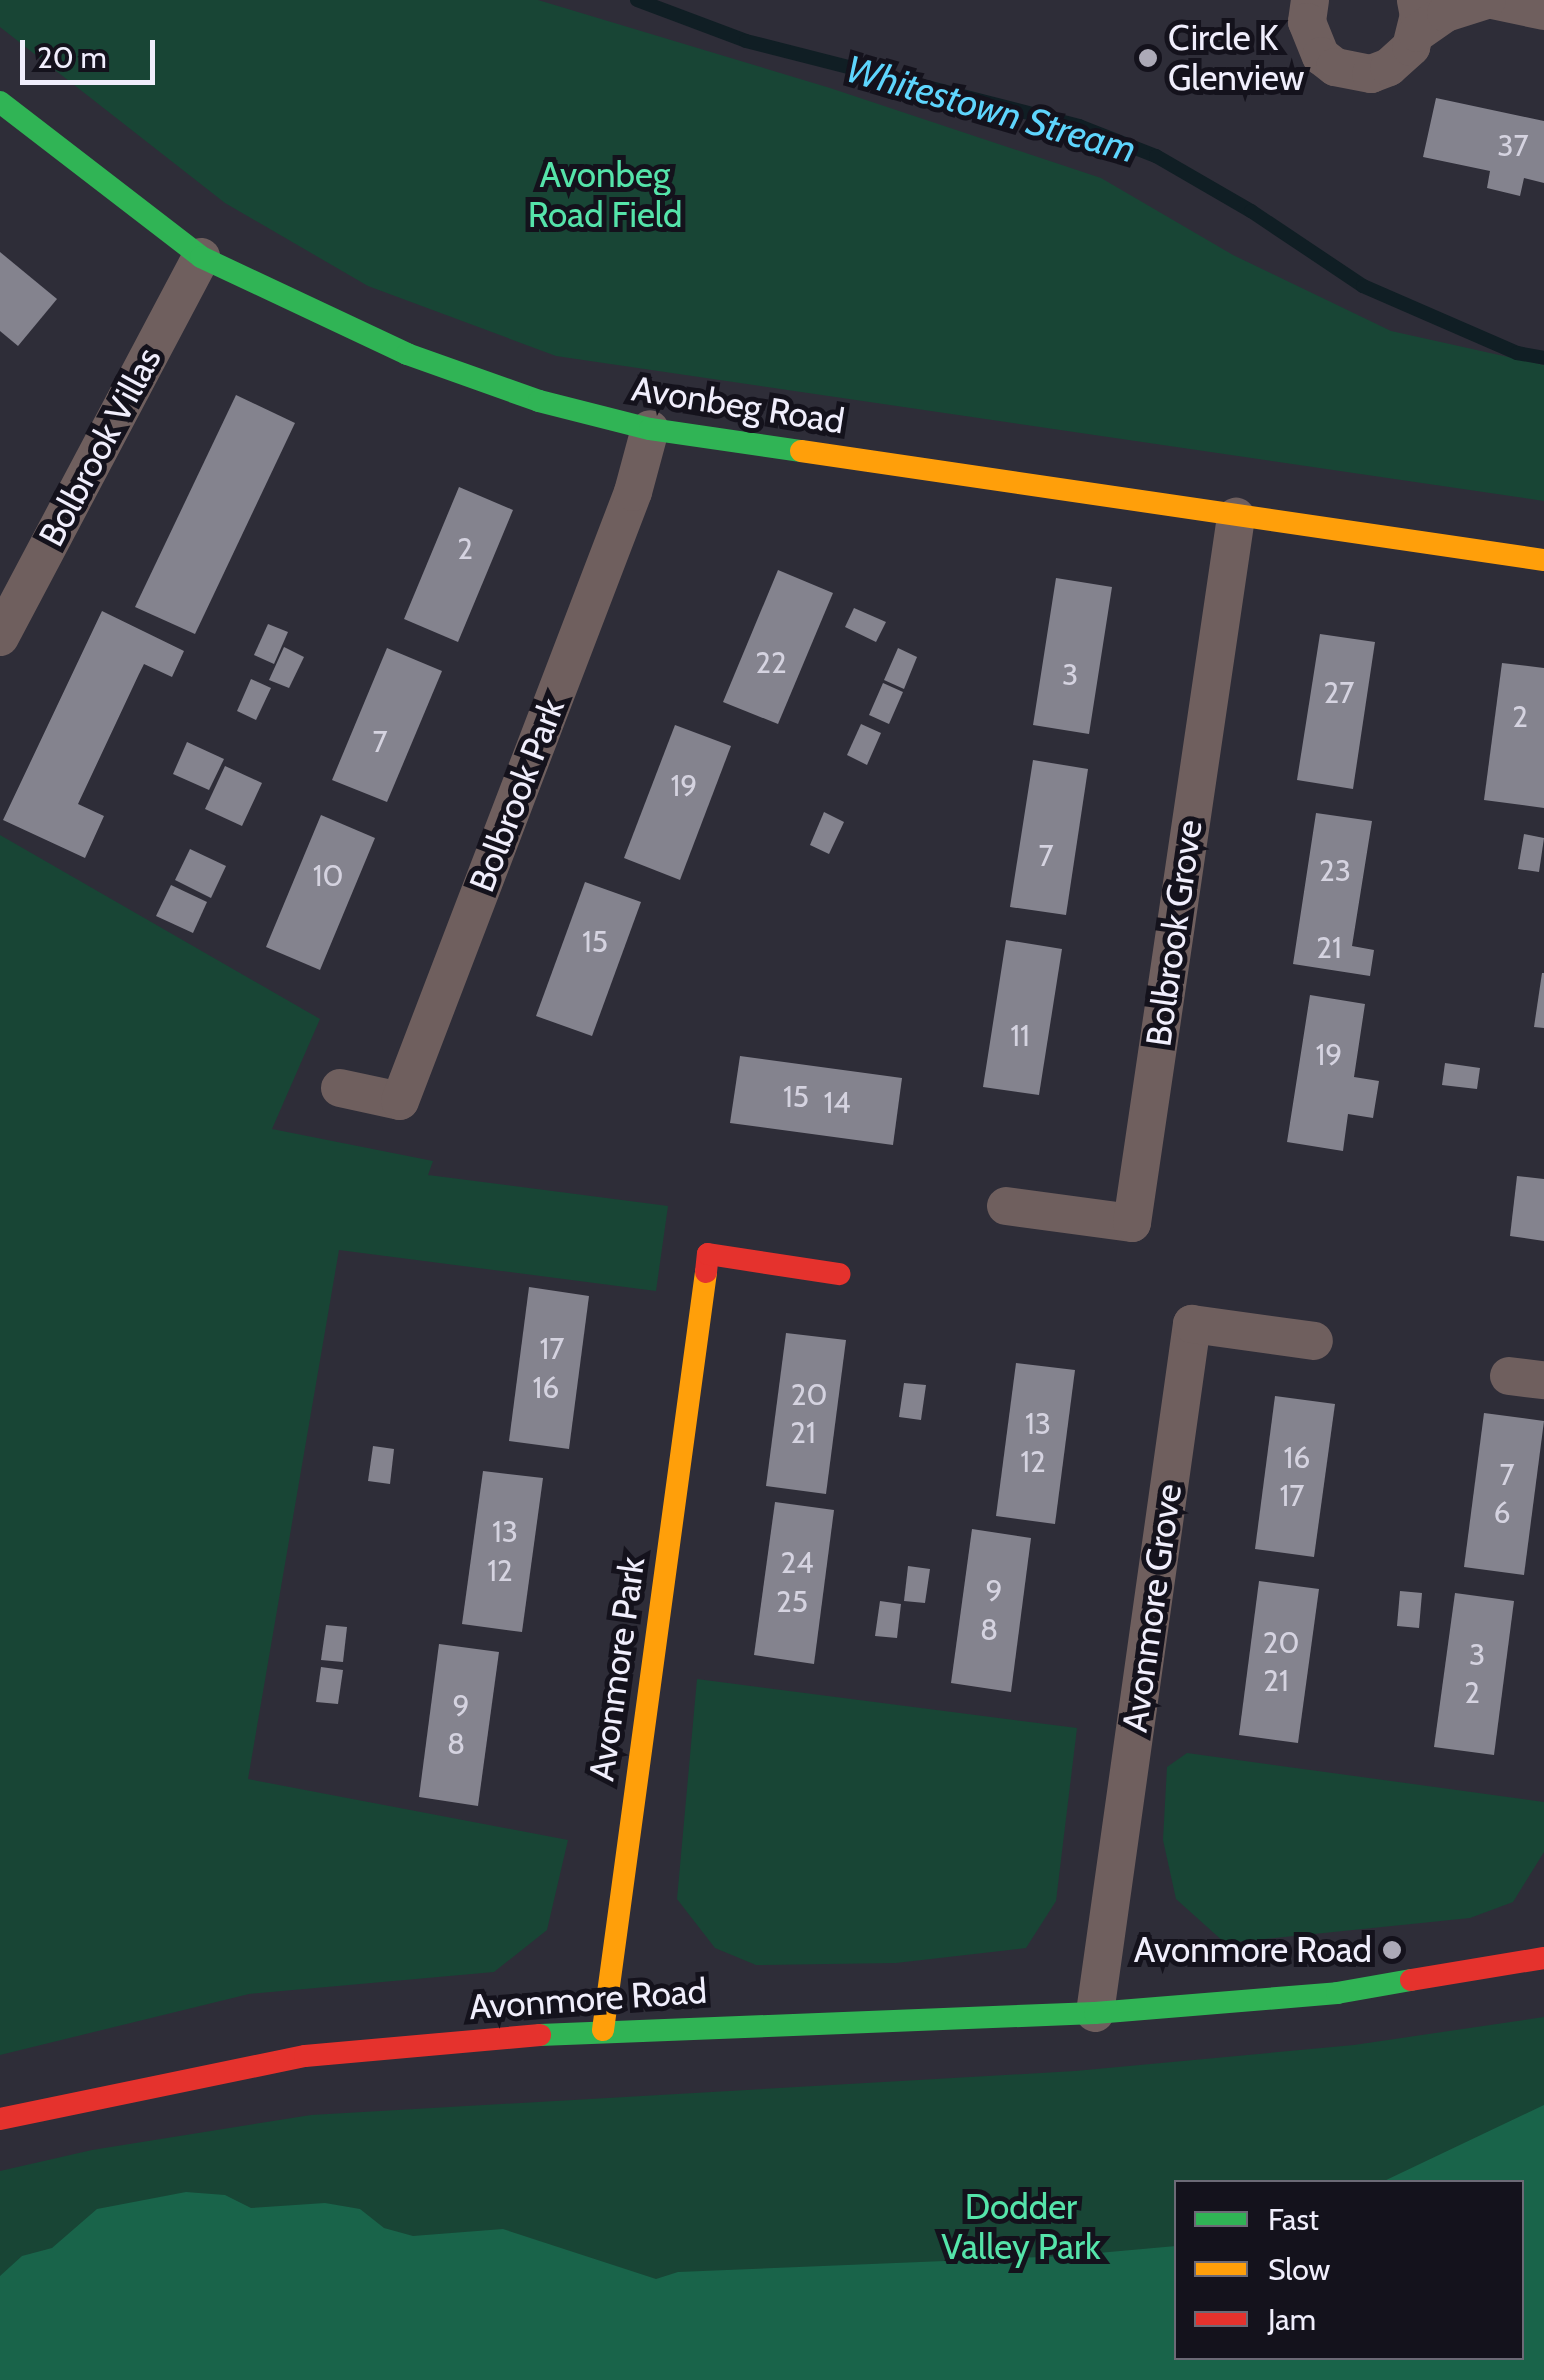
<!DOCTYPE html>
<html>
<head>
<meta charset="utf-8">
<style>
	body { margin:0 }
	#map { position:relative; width:1544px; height:2380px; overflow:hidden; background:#2e2d38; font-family:Cabin,sans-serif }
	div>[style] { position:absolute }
	.green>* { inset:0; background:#184535 }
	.forest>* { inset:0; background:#19644a }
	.stream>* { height:14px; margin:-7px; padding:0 7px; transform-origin:7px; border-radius:7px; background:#101e24 }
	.building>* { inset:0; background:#84838e }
	.street>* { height:38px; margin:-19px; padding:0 19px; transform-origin:19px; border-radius:19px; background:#6f5f5e }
	.fast>* { height:22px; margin:-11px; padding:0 11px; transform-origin:11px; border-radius:11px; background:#30b455 }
	.slow>* { height:22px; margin:-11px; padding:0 11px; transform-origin:11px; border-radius:11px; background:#ff9f0a }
	.jam>* { height:22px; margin:-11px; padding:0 11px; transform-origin:11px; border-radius:11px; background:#e5322d }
	.dots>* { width:28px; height:28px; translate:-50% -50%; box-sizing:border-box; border:5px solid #14121c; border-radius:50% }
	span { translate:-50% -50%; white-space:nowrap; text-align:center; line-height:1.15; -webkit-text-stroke:10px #14121c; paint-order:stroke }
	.number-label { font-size:30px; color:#d5d3e0 }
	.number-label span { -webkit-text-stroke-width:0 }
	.poi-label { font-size:35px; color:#f0eefc }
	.left { translate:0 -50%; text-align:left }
	.right { translate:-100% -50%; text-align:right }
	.park-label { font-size:35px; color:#55e4aa }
	.street-label { font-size:35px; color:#f0eefc }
	.water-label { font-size:38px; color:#5ed5fd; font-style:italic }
	.legend { position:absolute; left:1174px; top:2180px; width:350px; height:180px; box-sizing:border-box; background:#14121c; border:2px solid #6c6a76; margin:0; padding:12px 18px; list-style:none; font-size:30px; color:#f0eefc }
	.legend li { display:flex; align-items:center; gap:20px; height:50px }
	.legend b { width:50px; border:2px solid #6c6a76 }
	.scale { position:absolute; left:20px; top:40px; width:135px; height:45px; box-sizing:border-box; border:5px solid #f0eefc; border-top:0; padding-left:12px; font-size:30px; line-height:35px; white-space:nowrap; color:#f0eefc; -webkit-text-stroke:8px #14121c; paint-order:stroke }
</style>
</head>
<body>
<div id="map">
	<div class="green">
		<div style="clip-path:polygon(0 0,538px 0,830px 88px,1101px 178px,1233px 255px,1391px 331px,1544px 365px,1544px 501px,556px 356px,368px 286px,225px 203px,0 27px)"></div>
		<div style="clip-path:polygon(0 835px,320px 1019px,272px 1129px,433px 1161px,428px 1175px,668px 1206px,656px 1291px,339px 1250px,248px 1779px,568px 1840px,547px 1930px,494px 1972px,249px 1994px,0 2055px)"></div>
		<div style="clip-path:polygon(697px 1679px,1077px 1728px,1056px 1901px,1026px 1948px,896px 1963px,756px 1965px,715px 1948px,677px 1899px)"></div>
		<div style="clip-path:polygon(1187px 1753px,1544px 1802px,1544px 1852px,1513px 1902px,1470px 1918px,1225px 1943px,1176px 1899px,1163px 1840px,1167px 1767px)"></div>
		<div style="clip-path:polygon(evenodd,1544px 2017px,1544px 2380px,0 2380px,0 2171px,92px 2150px,311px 2115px,1075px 2071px,1354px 2045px,1544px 2017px,1176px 2182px,1522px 2182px,1522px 2358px,1176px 2358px,1176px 2182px)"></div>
	</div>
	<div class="forest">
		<div style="clip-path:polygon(1544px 2105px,1544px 2380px,0 2380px,0 2276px,22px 2256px,52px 2248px,97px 2209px,186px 2192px,225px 2195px,251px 2208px,325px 2203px,360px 2209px,384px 2228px,413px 2236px,503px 2229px,656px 2279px,678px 2272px,1065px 2256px,1176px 2246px,1176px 2358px,1522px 2358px,1522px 2182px,1382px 2182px)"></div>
	</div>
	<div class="stream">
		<div style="left:637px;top:0;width:116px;rotate:20.6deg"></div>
		<div style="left:746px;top:41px;width:344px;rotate:14.3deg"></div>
		<div style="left:1079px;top:126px;width:83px;rotate:21.3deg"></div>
		<div style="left:1156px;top:156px;width:110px;rotate:30.1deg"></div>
		<div style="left:1251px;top:211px;width:135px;rotate:33.8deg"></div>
		<div style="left:1363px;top:286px;width:168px;rotate:23.5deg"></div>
		<div style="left:1517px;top:353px;width:27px;rotate:10deg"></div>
	</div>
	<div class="building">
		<div style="clip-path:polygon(1436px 98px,1544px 121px,1544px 183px,1524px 178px,1520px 196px,1487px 188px,1490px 171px,1423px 157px)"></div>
		<div style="clip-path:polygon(0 252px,57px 299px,18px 346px,0 331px)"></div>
		<div style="clip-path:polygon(236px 395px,295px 423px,195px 634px,135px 607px)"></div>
		<div style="clip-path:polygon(459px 487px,513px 510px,458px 642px,404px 619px)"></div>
		<div style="clip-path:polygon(778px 570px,833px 593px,778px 724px,723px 702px)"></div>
		<div style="clip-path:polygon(1056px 578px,1112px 587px,1089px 734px,1033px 725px)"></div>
		<div style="clip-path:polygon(854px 608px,886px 622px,876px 642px,845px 627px)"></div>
		<div style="clip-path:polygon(102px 611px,184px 651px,172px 677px,144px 664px,139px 674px,78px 804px,104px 816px,85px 858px,3px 820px)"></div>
		<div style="clip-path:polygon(268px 624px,288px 632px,274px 664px,254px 655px)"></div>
		<div style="clip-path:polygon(1320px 634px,1375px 642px,1353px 789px,1297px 780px)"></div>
		<div style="clip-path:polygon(284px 647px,304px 657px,289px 688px,269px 680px)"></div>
		<div style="clip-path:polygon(387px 648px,442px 671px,387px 802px,332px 780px)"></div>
		<div style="clip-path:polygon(898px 648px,917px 657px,904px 689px,884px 680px)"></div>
		<div style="clip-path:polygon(1502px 663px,1544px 668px,1544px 808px,1484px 800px)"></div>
		<div style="clip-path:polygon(251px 679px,271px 688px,256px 720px,237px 711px)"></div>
		<div style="clip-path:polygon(883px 683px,903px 692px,889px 724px,869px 715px)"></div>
		<div style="clip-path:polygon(861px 724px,881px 733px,867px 765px,847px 755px)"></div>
		<div style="clip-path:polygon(675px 725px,731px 746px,680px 880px,624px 858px)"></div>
		<div style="clip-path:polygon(187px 742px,224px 759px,209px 790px,173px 774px)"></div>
		<div style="clip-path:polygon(1033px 760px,1088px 769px,1066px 915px,1010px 907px)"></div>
		<div style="clip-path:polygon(225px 766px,262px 783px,242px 826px,205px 809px)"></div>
		<div style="clip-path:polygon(824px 812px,844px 822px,829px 854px,810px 845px)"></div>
		<div style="clip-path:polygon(1316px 813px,1372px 821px,1352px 946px,1374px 950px,1370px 976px,1293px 964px)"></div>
		<div style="clip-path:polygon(321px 815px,375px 838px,320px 970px,266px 947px)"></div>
		<div style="clip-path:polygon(1524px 834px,1544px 838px,1539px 872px,1518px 869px)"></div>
		<div style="clip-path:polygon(190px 849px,226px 866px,211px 898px,175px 880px)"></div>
		<div style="clip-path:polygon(585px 882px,641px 902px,592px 1036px,536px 1016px)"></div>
		<div style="clip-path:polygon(171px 885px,207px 902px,193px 933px,156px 916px)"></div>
		<div style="clip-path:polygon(1006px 940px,1062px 949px,1039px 1095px,983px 1087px)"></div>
		<div style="clip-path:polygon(1542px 973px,1544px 973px,1544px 1028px,1534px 1027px)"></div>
		<div style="clip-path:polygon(1310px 995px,1365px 1004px,1354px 1077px,1379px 1081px,1373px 1118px,1348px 1114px,1343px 1151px,1287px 1142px)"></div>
		<div style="clip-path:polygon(740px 1056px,902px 1078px,893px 1145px,730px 1123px)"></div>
		<div style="clip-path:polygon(1445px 1063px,1480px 1068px,1477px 1089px,1442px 1085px)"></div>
		<div style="clip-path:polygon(1517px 1176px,1544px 1179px,1544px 1241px,1510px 1236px)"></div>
		<div style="clip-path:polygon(529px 1287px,589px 1296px,569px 1449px,509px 1441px)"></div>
		<div style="clip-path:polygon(786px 1333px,846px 1340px,826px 1494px,766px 1486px)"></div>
		<div style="clip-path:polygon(1016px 1363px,1075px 1370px,1055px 1524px,996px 1516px)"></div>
		<div style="clip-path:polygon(904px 1383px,926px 1385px,921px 1420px,899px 1417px)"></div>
		<div style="clip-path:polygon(1275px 1396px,1335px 1404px,1314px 1557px,1255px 1549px)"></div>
		<div style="clip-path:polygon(1484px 1413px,1544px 1421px,1524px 1575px,1464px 1567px)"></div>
		<div style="clip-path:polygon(373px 1446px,394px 1449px,390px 1484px,368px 1481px)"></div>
		<div style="clip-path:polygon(483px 1471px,543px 1478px,522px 1632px,462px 1624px)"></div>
		<div style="clip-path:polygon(775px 1502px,834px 1510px,814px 1664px,754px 1655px)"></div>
		<div style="clip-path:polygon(972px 1529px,1031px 1538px,1011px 1692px,951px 1683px)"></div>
		<div style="clip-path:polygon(908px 1566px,930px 1569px,925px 1603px,904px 1601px)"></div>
		<div style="clip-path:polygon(1259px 1581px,1319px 1589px,1298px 1743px,1239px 1735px)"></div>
		<div style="clip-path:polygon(1400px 1591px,1422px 1593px,1419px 1628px,1397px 1626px)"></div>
		<div style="clip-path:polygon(1455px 1593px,1514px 1601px,1494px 1755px,1434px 1747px)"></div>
		<div style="clip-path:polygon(880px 1601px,901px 1604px,897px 1638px,875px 1636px)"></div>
		<div style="clip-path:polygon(326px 1625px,347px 1627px,343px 1662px,321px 1660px)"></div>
		<div style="clip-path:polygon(439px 1644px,499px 1652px,478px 1806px,419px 1797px)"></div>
		<div style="clip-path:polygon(321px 1667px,343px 1670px,338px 1704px,316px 1702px)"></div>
	</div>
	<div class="street">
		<div style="left:1310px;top:0;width:22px;rotate:98deg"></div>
		<div style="left:1307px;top:22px;width:37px;rotate:68deg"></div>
		<div style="left:1321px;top:56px;width:18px;rotate:38deg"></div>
		<div style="left:1335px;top:67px;width:37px;rotate:11deg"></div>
		<div style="left:1371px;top:74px;width:19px;rotate:-21deg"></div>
		<div style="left:1389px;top:67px;width:30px;rotate:-42deg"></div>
		<div style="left:1411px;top:47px;width:32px;rotate:-76deg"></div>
		<div style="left:1419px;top:16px;width:16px;rotate:-101deg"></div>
		<div style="left:1492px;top:0;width:53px;rotate:11.9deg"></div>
		<div style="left:1417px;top:33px;width:35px;rotate:-35deg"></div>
		<div style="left:1446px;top:13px;width:43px;rotate:-17.6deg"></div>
		<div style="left:0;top:637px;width:430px;rotate:-62.1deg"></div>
		<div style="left:340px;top:1088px;width:61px;rotate:12.2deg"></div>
		<div style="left:400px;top:1101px;width:652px;rotate:-69.06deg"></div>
		<div style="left:633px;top:492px;width:65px;rotate:-74.9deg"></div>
		<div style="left:1006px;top:1206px;width:127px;rotate:7.7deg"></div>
		<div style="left:1132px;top:1223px;width:714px;rotate:-81.62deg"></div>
		<div style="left:1509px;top:1376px;width:35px;rotate:7deg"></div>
		<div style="left:1095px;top:2013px;width:696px;rotate:-81.99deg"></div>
		<div style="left:1192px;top:1324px;width:123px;rotate:7.9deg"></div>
	</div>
	<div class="fast">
		<div style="left:0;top:102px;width:254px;rotate:37.6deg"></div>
		<div style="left:201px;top:257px;width:228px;rotate:25.2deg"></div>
		<div style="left:407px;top:354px;width:140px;rotate:19.6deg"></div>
		<div style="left:539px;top:401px;width:114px;rotate:14.2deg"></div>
		<div style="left:650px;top:429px;width:153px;rotate:8.3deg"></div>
		<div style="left:540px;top:2035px;width:555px;rotate:-2.27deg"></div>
		<div style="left:1095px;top:2013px;width:243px;rotate:-4.7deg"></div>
		<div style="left:1337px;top:1993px;width:75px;rotate:-10deg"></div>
	</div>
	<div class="slow">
		<div style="left:801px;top:451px;width:751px;rotate:8.35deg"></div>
		<div style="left:603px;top:2030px;width:765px;rotate:-82.26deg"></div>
	</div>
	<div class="jam">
		<div style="left:706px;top:1272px;width:18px;rotate:-84deg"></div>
		<div style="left:708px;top:1254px;width:133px;rotate:8.7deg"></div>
		<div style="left:1411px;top:1980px;width:135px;rotate:-9.4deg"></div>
		<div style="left:0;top:2119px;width:311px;rotate:-11.7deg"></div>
		<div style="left:305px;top:2056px;width:236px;rotate:-5.1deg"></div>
	</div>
	<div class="dots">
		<div style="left:1148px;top:58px;background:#acaab7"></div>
		<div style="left:1392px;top:1950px;background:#acaab7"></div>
	</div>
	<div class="number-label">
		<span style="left:1513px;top:146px">37</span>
		<span style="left:465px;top:549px">2</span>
		<span style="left:771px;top:663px">22</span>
		<span style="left:1070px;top:675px">3</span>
		<span style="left:1339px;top:693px">27</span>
		<span style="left:1520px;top:717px">2</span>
		<span style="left:380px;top:742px">7</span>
		<span style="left:684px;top:786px">19</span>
		<span style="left:1046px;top:856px">7</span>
		<span style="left:1335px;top:871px">23</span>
		<span style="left:328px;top:876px">10</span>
		<span style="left:595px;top:942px">15</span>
		<span style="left:1329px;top:948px">21</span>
		<span style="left:1020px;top:1036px">11</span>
		<span style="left:1329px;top:1055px">19</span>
		<span style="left:796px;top:1097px">15</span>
		<span style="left:837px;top:1103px">14</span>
		<span style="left:552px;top:1349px">17</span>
		<span style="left:546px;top:1388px">16</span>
		<span style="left:809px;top:1395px">20</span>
		<span style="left:1038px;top:1424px">13</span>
		<span style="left:803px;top:1433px">21</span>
		<span style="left:1297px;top:1458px">16</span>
		<span style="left:1033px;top:1462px">12</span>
		<span style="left:1507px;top:1475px">7</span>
		<span style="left:1292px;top:1496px">17</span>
		<span style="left:1502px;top:1513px">6</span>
		<span style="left:505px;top:1532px">13</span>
		<span style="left:797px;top:1563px">24</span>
		<span style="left:500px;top:1571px">12</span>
		<span style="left:994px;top:1591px">9</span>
		<span style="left:792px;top:1602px">25</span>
		<span style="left:989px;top:1630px">8</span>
		<span style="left:1281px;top:1643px">20</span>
		<span style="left:1477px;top:1655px">3</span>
		<span style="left:1276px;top:1681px">21</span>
		<span style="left:1472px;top:1693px">2</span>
		<span style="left:461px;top:1706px">9</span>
		<span style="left:456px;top:1744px">8</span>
	</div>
	<div class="poi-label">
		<span class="left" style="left:1168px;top:58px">Circle K<br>Glenview</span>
		<span class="right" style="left:1372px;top:1950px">Avonmore Road</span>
	</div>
	<div class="park-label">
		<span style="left:605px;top:195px">Avonbeg<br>Road Field</span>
		<span style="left:1021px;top:2227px">Dodder<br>Valley Park</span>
	</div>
	<div class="street-label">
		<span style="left:738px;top:405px;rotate:9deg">Avonbeg Road</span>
		<span style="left:100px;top:447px;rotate:-62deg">Bolbrook Villas</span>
		<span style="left:517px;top:795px;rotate:-69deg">Bolbrook Park</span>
		<span style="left:1174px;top:933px;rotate:-82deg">Bolbrook Grove</span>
		<span style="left:1152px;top:1608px;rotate:-82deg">Avonmore Grove</span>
		<span style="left:617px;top:1669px;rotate:-82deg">Avonmore Park</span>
		<span style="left:588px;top:1999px;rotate:-4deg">Avonmore Road</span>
	</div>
	<div class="water-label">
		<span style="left:991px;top:109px;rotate:16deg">Whitestown Stream</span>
	</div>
	<ul class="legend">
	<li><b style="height:12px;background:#30b455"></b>Fast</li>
	<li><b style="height:12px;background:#ff9f0a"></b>Slow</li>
	<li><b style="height:12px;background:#e5322d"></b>Jam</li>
	</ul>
	<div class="scale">20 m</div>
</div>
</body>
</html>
